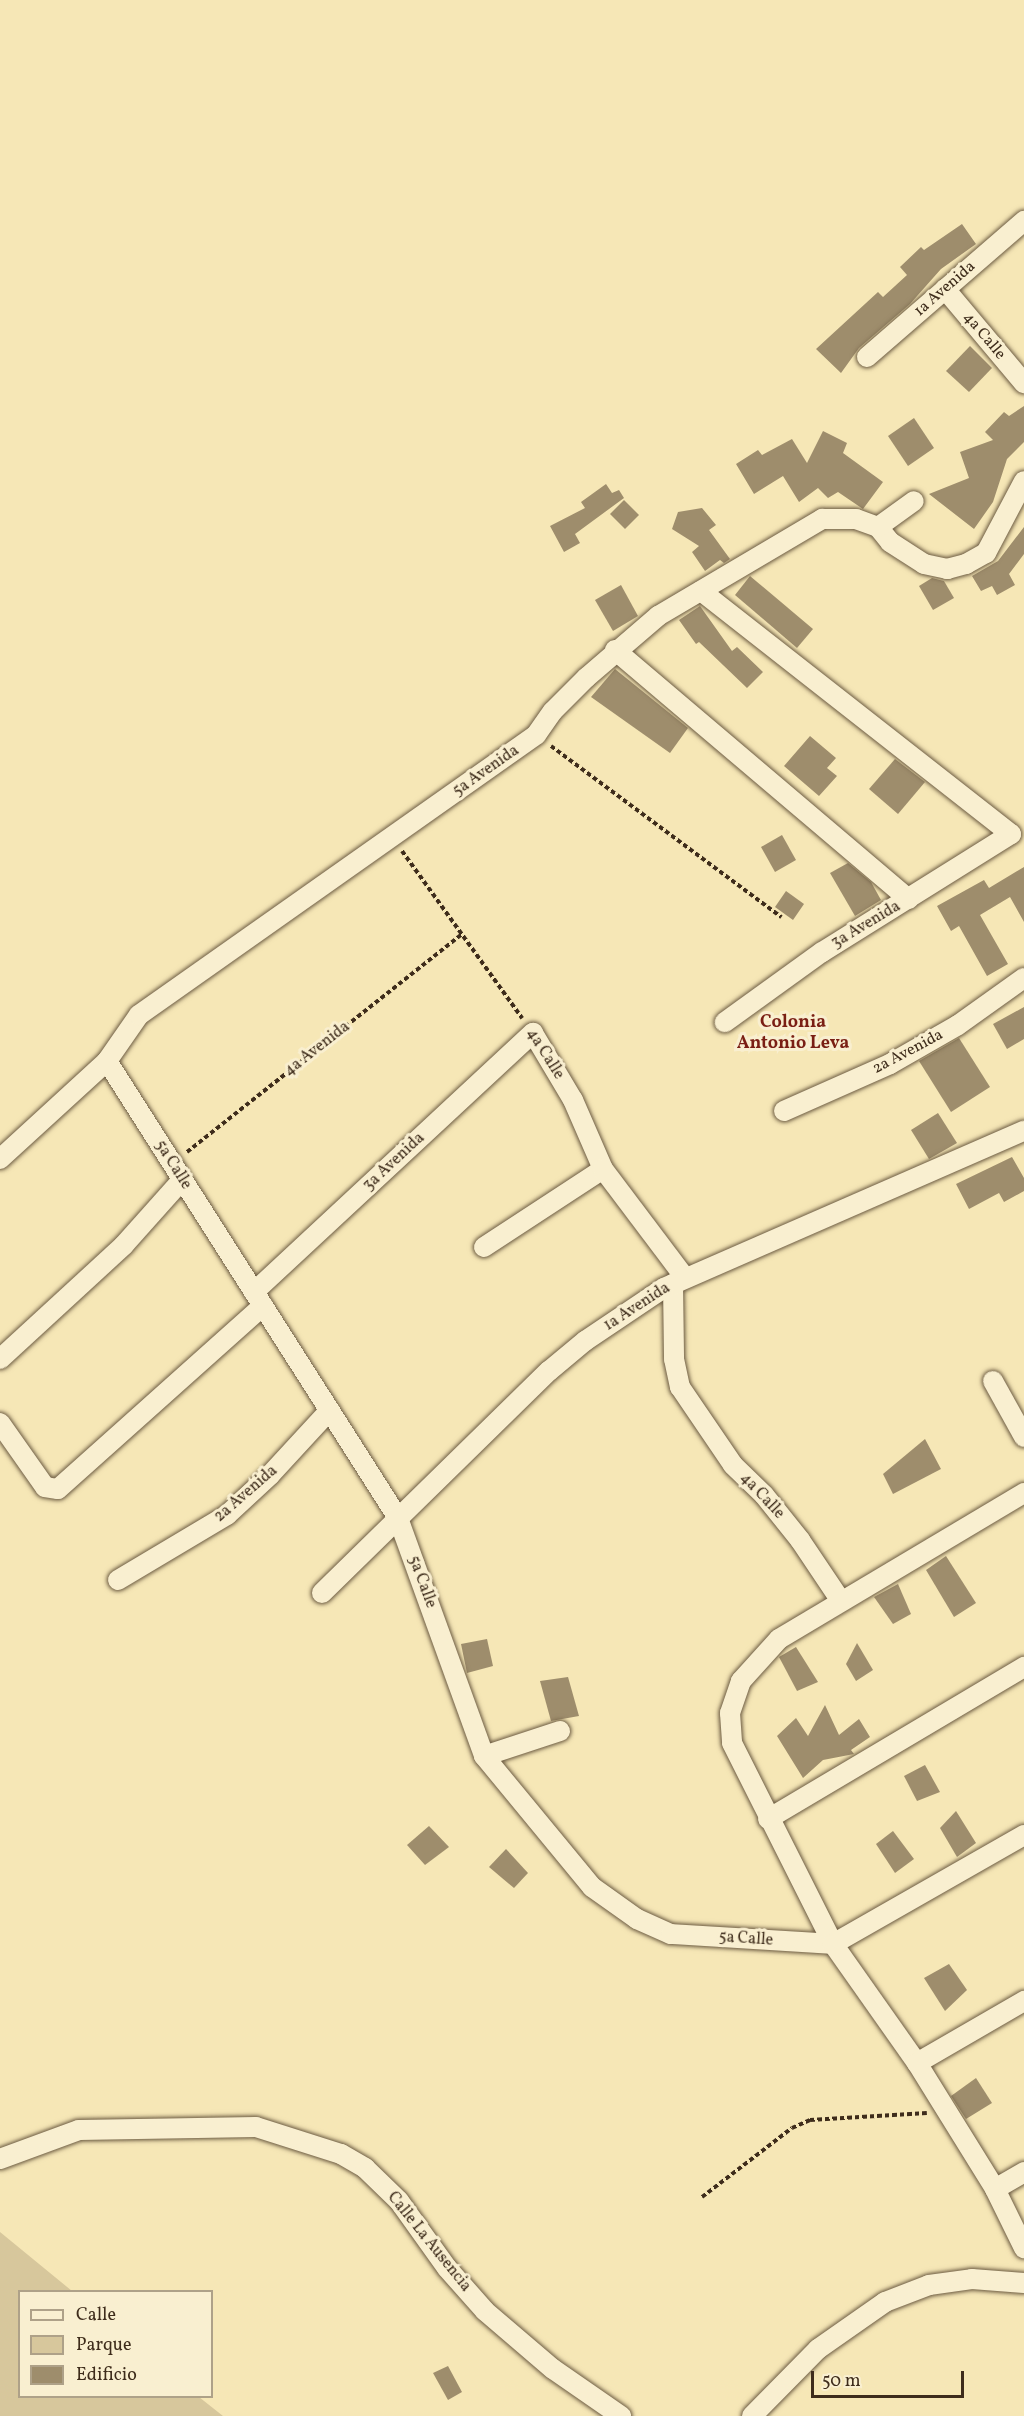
<!DOCTYPE html>
<html>
<head>
<meta charset="utf-8">
<style>
	body { margin:0 }
	#map { position:relative; width:1024px; height:2416px; overflow:hidden; background:#f6e7b6; font-family:Vollkorn,serif }
	div>[style] { position:absolute }
	.green>* { inset:0; background:#d7c79c }
	.building>* { inset:0; background:#9e8d6c }
	.path>* { height:4px; margin-top:-2px; transform-origin:0; background:repeating-linear-gradient(90deg,#3e2c1b 0 4.5px,transparent 0 7.5px) }
	.roads { filter:drop-shadow(0 0 2px #6c5b42) drop-shadow(0 0 2px #6c5b42) }
	.minor>* { height:20px; margin:-10px; padding:0 10px; transform-origin:10px; border-radius:10px; background:#f9efd0 }
	span { translate:-50% -50%; white-space:nowrap; text-align:center; line-height:1.15; -webkit-text-stroke:6px #f9efd0; paint-order:stroke }
	.street-label { font-size:16px; color:#3e2c1b }
	.neighbourhood-label { font-size:18px; color:#7a1f14; font-weight:700 }
	.legend { position:absolute; left:18px; top:2290px; width:195px; height:108px; box-sizing:border-box; background:#f9efd0; border:2px solid #aea188; margin:0; padding:8px 10px; list-style:none; font-size:18px; color:#3e2c1b }
	.legend li { display:flex; align-items:center; gap:12px; height:30px }
	.legend b { width:30px; border:2px solid #aea188 }
	.scale { position:absolute; left:811px; top:2371px; width:153px; height:27px; box-sizing:border-box; border:3px solid #3e2c1b; border-top:0; padding-left:8px; font-size:18px; line-height:21px; white-space:nowrap; color:#3e2c1b; -webkit-text-stroke:4px #f9efd0; paint-order:stroke }
</style>
</head>
<body>
<div id="map">
	<div class="green">
		<div style="clip-path:polygon(0 2232px,72px 2291px,20px 2292px,20px 2396px,199px 2397px,223px 2416px,0 2416px)"></div>
	</div>
	<div class="building">
		<div style="clip-path:polygon(962px 224px,976px 244px,941px 269px,910px 304px,859px 348px,841px 373px,816px 349px,878px 292px,883px 297px,907px 275px,900px 267px,921px 247px,924px 250px)"></div>
		<div style="clip-path:polygon(970px 346px,992px 368px,969px 392px,946px 371px)"></div>
		<div style="clip-path:polygon(1024px 406px,1024px 442px,1007px 459px,993px 502px,974px 529px,929px 494px,969px 478px,960px 452px,993px 440px,985px 432px,1004px 412px,1009px 416px)"></div>
		<div style="clip-path:polygon(914px 418px,934px 448px,908px 466px,888px 436px)"></div>
		<div style="clip-path:polygon(823px 431px,847px 443px,843px 453px,883px 482px,863px 509px,838px 492px,828px 498px,818px 488px,799px 502px,783px 476px,754px 494px,736px 464px,758px 450px,762px 455px,792px 439px,807px 463px)"></div>
		<div style="clip-path:polygon(606px 484px,612px 493px,619px 490px,624px 498px,575px 534px,580px 543px,564px 552px,550px 526px,585px 508px,581px 502px)"></div>
		<div style="clip-path:polygon(624px 500px,639px 515px,625px 529px,610px 514px)"></div>
		<div style="clip-path:polygon(702px 508px,716px 525px,709px 530px,730px 559px,724px 563px,720px 560px,705px 571px,692px 552px,699px 546px,672px 529px,678px 512px)"></div>
		<div style="clip-path:polygon(1024px 527px,1024px 554px,1009px 574px,1015px 585px,997px 595px,992px 586px,981px 591px,972px 576px,998px 561px)"></div>
		<div style="clip-path:polygon(750px 576px,813px 629px,797px 648px,735px 595px)"></div>
		<div style="clip-path:polygon(932px 578px,944px 581px,954px 598px,933px 610px,919px 586px)"></div>
		<div style="clip-path:polygon(621px 585px,638px 616px,613px 631px,595px 600px)"></div>
		<div style="clip-path:polygon(700px 606px,732px 651px,737px 647px,763px 672px,747px 688px,699px 642px,696px 644px,679px 620px)"></div>
		<div style="clip-path:polygon(615px 669px,688px 728px,670px 753px,591px 697px)"></div>
		<div style="clip-path:polygon(810px 736px,836px 758px,827px 768px,837px 776px,819px 796px,784px 766px)"></div>
		<div style="clip-path:polygon(895px 759px,925px 782px,898px 814px,869px 789px)"></div>
		<div style="clip-path:polygon(782px 835px,796px 860px,775px 872px,761px 847px)"></div>
		<div style="clip-path:polygon(848px 863px,871px 882px,881px 900px,855px 916px,830px 873px)"></div>
		<div style="clip-path:polygon(1024px 867px,1024px 922px,1010px 897px,980px 915px,1008px 964px,987px 976px,959px 926px,951px 931px,937px 906px,984px 880px,989px 888px)"></div>
		<div style="clip-path:polygon(786px 891px,804px 904px,793px 920px,775px 907px)"></div>
		<div style="clip-path:polygon(1024px 1007px,1024px 1039px,1007px 1049px,993px 1024px)"></div>
		<div style="clip-path:polygon(959px 1038px,990px 1087px,951px 1112px,919px 1061px)"></div>
		<div style="clip-path:polygon(938px 1113px,957px 1143px,929px 1159px,911px 1130px)"></div>
		<div style="clip-path:polygon(1012px 1157px,1024px 1178px,1024px 1191px,1004px 1202px,999px 1193px,969px 1209px,956px 1184px)"></div>
		<div style="clip-path:polygon(925px 1439px,941px 1469px,893px 1494px,883px 1474px)"></div>
		<div style="clip-path:polygon(946px 1556px,976px 1603px,954px 1617px,926px 1570px)"></div>
		<div style="clip-path:polygon(898px 1584px,911px 1614px,893px 1624px,874px 1597px)"></div>
		<div style="clip-path:polygon(487px 1639px,493px 1666px,467px 1673px,461px 1644px)"></div>
		<div style="clip-path:polygon(857px 1643px,873px 1670px,856px 1681px,846px 1664px)"></div>
		<div style="clip-path:polygon(796px 1647px,818px 1682px,797px 1691px,779px 1657px)"></div>
		<div style="clip-path:polygon(568px 1677px,579px 1716px,551px 1721px,540px 1681px)"></div>
		<div style="clip-path:polygon(825px 1705px,839px 1735px,859px 1719px,870px 1737px,851px 1750px,854px 1754px,823px 1760px,803px 1778px,777px 1736px,796px 1718px,808px 1736px)"></div>
		<div style="clip-path:polygon(925px 1765px,940px 1792px,917px 1801px,904px 1776px)"></div>
		<div style="clip-path:polygon(956px 1811px,976px 1843px,957px 1857px,940px 1828px)"></div>
		<div style="clip-path:polygon(429px 1826px,449px 1847px,425px 1865px,407px 1845px)"></div>
		<div style="clip-path:polygon(893px 1831px,914px 1859px,895px 1873px,876px 1844px)"></div>
		<div style="clip-path:polygon(506px 1849px,528px 1873px,514px 1888px,489px 1867px)"></div>
		<div style="clip-path:polygon(949px 1964px,967px 1990px,945px 2011px,924px 1978px)"></div>
		<div style="clip-path:polygon(976px 2078px,992px 2103px,966px 2119px,951px 2096px)"></div>
		<div style="clip-path:polygon(448px 2366px,462px 2392px,448px 2400px,433px 2373px)"></div>
	</div>
	<div class="path">
		<div style="left:551px;top:746px;width:287px;rotate:36.6deg"></div>
		<div style="left:402px;top:851px;width:206px;rotate:54.3deg"></div>
		<div style="left:187px;top:1152px;width:351px;rotate:-38.4deg"></div>
		<div style="left:702px;top:2197px;width:113px;rotate:-37.5deg"></div>
		<div style="left:792px;top:2128px;width:20px;rotate:-24deg"></div>
		<div style="left:810px;top:2120px;width:117px;rotate:-3.4deg"></div>
	</div>
	<div class="roads">
		<div class="minor">
			<div style="left:945px;top:289px;width:123px;rotate:50deg"></div>
			<div style="left:867px;top:357px;width:208px;rotate:-40.9deg"></div>
			<div style="left:878px;top:527px;width:19px;rotate:51deg"></div>
			<div style="left:890px;top:542px;width:40px;rotate:32.9deg"></div>
			<div style="left:924px;top:564px;width:24px;rotate:12deg"></div>
			<div style="left:947px;top:569px;width:20px;rotate:-15deg"></div>
			<div style="left:966px;top:564px;width:23px;rotate:-29deg"></div>
			<div style="left:986px;top:553px;width:81px;rotate:-62.2deg"></div>
			<div style="left:878px;top:527px;width:44px;rotate:-35.8deg"></div>
			<div style="left:701px;top:591px;width:394px;rotate:38.1deg"></div>
			<div style="left:1011px;top:834px;width:223px;rotate:148deg"></div>
			<div style="left:822px;top:952px;width:120px;rotate:144.2deg"></div>
			<div style="left:615px;top:650px;width:385px;rotate:40.3deg"></div>
			<div style="left:107px;top:1061px;width:542px;rotate:57.51deg"></div>
			<div style="left:398px;top:1518px;width:253px;rotate:70.1deg"></div>
			<div style="left:484px;top:1756px;width:170px;rotate:50.5deg"></div>
			<div style="left:592px;top:1887px;width:55px;rotate:35.4deg"></div>
			<div style="left:637px;top:1919px;width:37px;rotate:24deg"></div>
			<div style="left:671px;top:1934px;width:162px;rotate:3.5deg"></div>
			<div style="left:784px;top:1111px;width:116px;rotate:-23.9deg"></div>
			<div style="left:890px;top:1064px;width:78px;rotate:-29.8deg"></div>
			<div style="left:958px;top:1025px;width:81px;rotate:-35.5deg"></div>
			<div style="left:0;top:1159px;width:145px;rotate:-42.5deg"></div>
			<div style="left:107px;top:1061px;width:56px;rotate:-55.2deg"></div>
			<div style="left:139px;top:1015px;width:486px;rotate:-35.2deg"></div>
			<div style="left:536px;top:735px;width:29px;rotate:-55deg"></div>
			<div style="left:553px;top:711px;width:47px;rotate:-45deg"></div>
			<div style="left:586px;top:678px;width:95px;rotate:-40.7deg"></div>
			<div style="left:658px;top:616px;width:191px;rotate:-30.6deg"></div>
			<div style="left:822px;top:519px;width:34px"></div>
			<div style="left:856px;top:519px;width:23px;rotate:20deg"></div>
			<div style="left:484px;top:1247px;width:142px;rotate:-33.2deg"></div>
			<div style="left:673px;top:1284px;width:75px;rotate:89.2deg"></div>
			<div style="left:674px;top:1359px;width:29px;rotate:78deg"></div>
			<div style="left:680px;top:1387px;width:94px;rotate:55.8deg"></div>
			<div style="left:733px;top:1465px;width:43px;rotate:44.1deg"></div>
			<div style="left:764px;top:1495px;width:58px;rotate:51.3deg"></div>
			<div style="left:800px;top:1540px;width:73px;rotate:56.1deg"></div>
			<div style="left:254px;top:1292px;width:381px;rotate:-42.9deg"></div>
			<div style="left:533px;top:1033px;width:78px;rotate:59.2deg"></div>
			<div style="left:573px;top:1100px;width:75px;rotate:66.5deg"></div>
			<div style="left:603px;top:1169px;width:136px;rotate:53deg"></div>
			<div style="left:0;top:1359px;width:168px;rotate:-42.6deg"></div>
			<div style="left:124px;top:1245px;width:87px;rotate:-48.3deg"></div>
			<div style="left:993px;top:1381px;width:64px;rotate:61deg"></div>
			<div style="left:0;top:1423px;width:78px;rotate:54.9deg"></div>
			<div style="left:45px;top:1487px;width:13px;rotate:9deg"></div>
			<div style="left:58px;top:1489px;width:275px;rotate:-41.8deg"></div>
			<div style="left:1024px;top:1493px;width:285px;rotate:149.2deg"></div>
			<div style="left:779px;top:1639px;width:57px;rotate:132.1deg"></div>
			<div style="left:741px;top:1681px;width:34px;rotate:109deg"></div>
			<div style="left:730px;top:1713px;width:30px;rotate:86deg"></div>
			<div style="left:732px;top:1743px;width:225px;rotate:63.3deg"></div>
			<div style="left:833px;top:1944px;width:146px;rotate:54.8deg"></div>
			<div style="left:917px;top:2063px;width:148px;rotate:58.2deg"></div>
			<div style="left:995px;top:2189px;width:66px;rotate:63.8deg"></div>
			<div style="left:118px;top:1580px;width:127px;rotate:-30.8deg"></div>
			<div style="left:227px;top:1515px;width:59px;rotate:-42.9deg"></div>
			<div style="left:270px;top:1475px;width:88px;rotate:-47.3deg"></div>
			<div style="left:322px;top:1593px;width:318px;rotate:-44.4deg"></div>
			<div style="left:549px;top:1371px;width:47px;rotate:-39.8deg"></div>
			<div style="left:585px;top:1341px;width:95px;rotate:-33.9deg"></div>
			<div style="left:664px;top:1288px;width:393px;rotate:-23.6deg"></div>
			<div style="left:484px;top:1756px;width:80px;rotate:-18.2deg"></div>
			<div style="left:768px;top:1819px;width:298px;rotate:-30.7deg"></div>
			<div style="left:833px;top:1944px;width:220px;rotate:-29.7deg"></div>
			<div style="left:917px;top:2063px;width:124px;rotate:-30.1deg"></div>
			<div style="left:0;top:2159px;width:84px;rotate:-20.2deg"></div>
			<div style="left:79px;top:2130px;width:177px;rotate:-1deg"></div>
			<div style="left:256px;top:2127px;width:89px;rotate:17.6deg"></div>
			<div style="left:341px;top:2154px;width:28px;rotate:30deg"></div>
			<div style="left:365px;top:2168px;width:47px;rotate:44.1deg"></div>
			<div style="left:399px;top:2201px;width:82px;rotate:54.4deg"></div>
			<div style="left:447px;top:2268px;width:57px;rotate:48.5deg"></div>
			<div style="left:485px;top:2311px;width:89px;rotate:40.5deg"></div>
			<div style="left:553px;top:2369px;width:83px;rotate:34.7deg"></div>
			<div style="left:995px;top:2189px;width:34px;rotate:-30deg"></div>
			<div style="left:752px;top:2416px;width:94px;rotate:-45.4deg"></div>
			<div style="left:818px;top:2349px;width:82px;rotate:-35deg"></div>
			<div style="left:885px;top:2302px;width:47px;rotate:-21.1deg"></div>
			<div style="left:929px;top:2285px;width:43px;rotate:-7.9deg"></div>
			<div style="left:972px;top:2279px;width:52px;rotate:4.4deg"></div>
		</div>
	</div>
	<div class="street-label">
		<span style="left:945px;top:289px;rotate:-41deg">1a Avenida</span>
		<span style="left:984px;top:336px;rotate:50deg">4a Calle</span>
		<span style="left:486px;top:771px;rotate:-35deg">5a Avenida</span>
		<span style="left:866px;top:925px;rotate:-31deg">3a Avenida</span>
		<span style="left:317px;top:1049px;rotate:-38deg">4a Avenida</span>
		<span style="left:908px;top:1052px;rotate:-28deg">2a Avenida</span>
		<span style="left:545px;top:1054px;rotate:58deg">4a Calle</span>
		<span style="left:394px;top:1162px;rotate:-43deg">3a Avenida</span>
		<span style="left:173px;top:1165px;rotate:58deg">5a Calle</span>
		<span style="left:637px;top:1307px;rotate:-33deg">1a Avenida</span>
		<span style="left:246px;top:1494px;rotate:-41deg">2a Avenida</span>
		<span style="left:762px;top:1496px;rotate:47deg">4a Calle</span>
		<span style="left:422px;top:1582px;rotate:70deg">5a Calle</span>
		<span style="left:746px;top:1939px;rotate:4deg">5a Calle</span>
		<span style="left:429px;top:2242px;rotate:51deg">Calle La Ausencia</span>
	</div>
	<div class="neighbourhood-label">
		<span style="left:793px;top:1034px">Colonia<br>Antonio Leva</span>
	</div>
	<ul class="legend">
	<li><b style="height:8px;background:#f9efd0"></b>Calle</li>
	<li><b style="height:16px;background:#d7c79c"></b>Parque</li>
	<li><b style="height:16px;background:#9e8d6c"></b>Edificio</li>
	</ul>
	<div class="scale">50 m</div>
</div>
</body>
</html>
